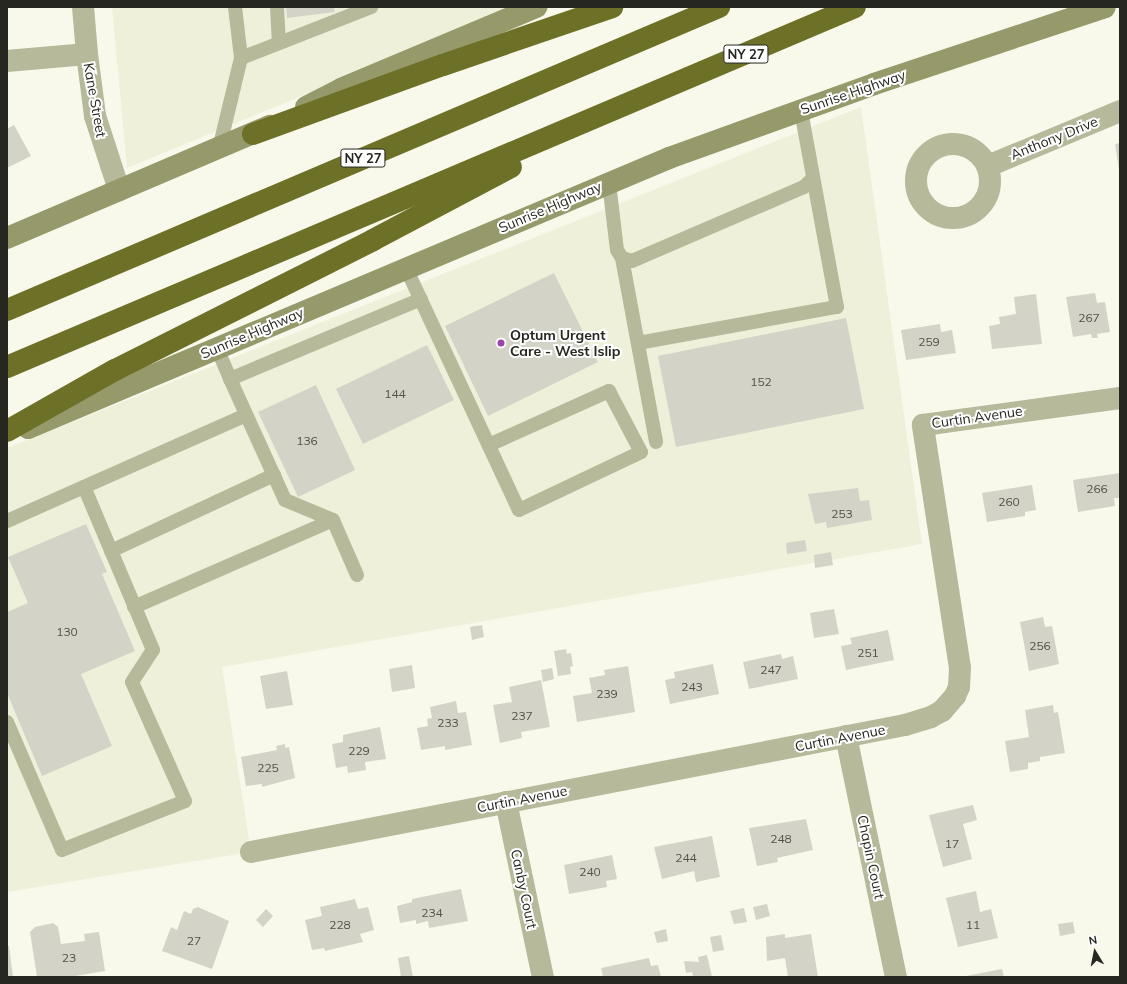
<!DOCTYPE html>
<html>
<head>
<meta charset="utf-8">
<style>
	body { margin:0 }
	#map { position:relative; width:1127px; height:984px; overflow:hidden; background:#f8f9eb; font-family:Mulish,sans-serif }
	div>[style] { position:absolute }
	.built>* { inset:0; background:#eef0da }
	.building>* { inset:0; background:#d3d4c7 }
	.service>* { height:14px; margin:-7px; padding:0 7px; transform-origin:7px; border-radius:7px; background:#b6b99a }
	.minor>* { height:22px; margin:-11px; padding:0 11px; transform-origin:11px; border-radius:11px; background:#b6b99a }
	.minor>.ring { margin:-11px; padding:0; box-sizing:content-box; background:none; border:22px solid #b6b99a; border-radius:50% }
	.tertiary>* { height:22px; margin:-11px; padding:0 11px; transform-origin:11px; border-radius:11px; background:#b6b99a }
	.secondary>* { height:22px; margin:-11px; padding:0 11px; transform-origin:11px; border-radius:11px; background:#969a6b }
	.motorway>* { height:22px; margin:-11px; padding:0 11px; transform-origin:11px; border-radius:11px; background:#6d7127 }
	.dots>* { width:11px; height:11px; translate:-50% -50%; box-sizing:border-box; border:2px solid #fff; border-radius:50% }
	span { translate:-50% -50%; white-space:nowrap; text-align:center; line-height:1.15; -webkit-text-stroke:4px #fff; paint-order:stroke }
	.number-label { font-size:12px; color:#51524a }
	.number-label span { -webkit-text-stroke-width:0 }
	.shield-label span { padding:1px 3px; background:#fff; border:1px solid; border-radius:3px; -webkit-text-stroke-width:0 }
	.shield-label { font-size:13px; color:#262721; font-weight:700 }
	.street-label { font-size:14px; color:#262721 }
	.poi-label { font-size:14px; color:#262721; font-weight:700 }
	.left { translate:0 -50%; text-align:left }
	.frame { position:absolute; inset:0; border:8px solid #262721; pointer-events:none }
	.north { position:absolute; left:1075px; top:932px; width:40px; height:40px; -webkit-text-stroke:3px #fff; paint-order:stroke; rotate:350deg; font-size:11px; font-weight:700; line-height:16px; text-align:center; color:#262721 }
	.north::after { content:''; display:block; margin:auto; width:14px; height:18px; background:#262721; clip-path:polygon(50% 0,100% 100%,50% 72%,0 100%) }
</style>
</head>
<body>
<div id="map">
	<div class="built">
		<div style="clip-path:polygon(112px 7px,517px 7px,127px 168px)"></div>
		<div style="clip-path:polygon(861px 107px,922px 544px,222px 667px,251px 852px,7px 892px,7px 448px)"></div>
	</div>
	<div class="building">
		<div style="clip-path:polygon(286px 7px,334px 7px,335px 12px,287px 18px)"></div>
		<div style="clip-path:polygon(14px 125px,31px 156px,7px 168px,7px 129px)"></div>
		<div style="clip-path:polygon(1120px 143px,1120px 169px,1119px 169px,1115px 144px)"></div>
		<div style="clip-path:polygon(554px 273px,598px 362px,488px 416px,445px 326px)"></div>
		<div style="clip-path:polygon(1095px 293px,1097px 303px,1105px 302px,1110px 332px,1097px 334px,1098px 338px,1092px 338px,1091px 334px,1073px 337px,1066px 297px)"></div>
		<div style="clip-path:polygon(1036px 294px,1042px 344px,992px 349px,989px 326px,1000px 324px,999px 317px,1016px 314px,1014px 297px)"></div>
		<div style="clip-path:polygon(846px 318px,864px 409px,676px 447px,658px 356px)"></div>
		<div style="clip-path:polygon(940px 324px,941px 332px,952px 330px,956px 353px,906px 360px,901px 330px)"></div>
		<div style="clip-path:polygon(427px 345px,454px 400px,363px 444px,336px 389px)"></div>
		<div style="clip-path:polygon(316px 385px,355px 470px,298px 497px,258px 412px)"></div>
		<div style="clip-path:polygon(1120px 473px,1120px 498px,1114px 498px,1115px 506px,1078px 512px,1073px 480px)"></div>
		<div style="clip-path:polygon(1032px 485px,1036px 510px,1025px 512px,1025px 516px,987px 522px,982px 493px)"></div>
		<div style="clip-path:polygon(858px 488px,860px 501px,869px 500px,872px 520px,827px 528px,826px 522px,815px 524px,808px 494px)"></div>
		<div style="clip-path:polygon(86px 524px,107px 572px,102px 574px,135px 651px,81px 674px,112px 746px,42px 776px,7px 693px,7px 612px,28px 603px,8px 557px)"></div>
		<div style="clip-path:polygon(805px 540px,807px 551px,787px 554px,786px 543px)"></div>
		<div style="clip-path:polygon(831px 552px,833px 565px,815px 568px,814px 555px)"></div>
		<div style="clip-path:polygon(834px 609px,839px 634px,814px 638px,810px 613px)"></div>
		<div style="clip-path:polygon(1043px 617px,1045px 627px,1052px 626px,1059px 664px,1029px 671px,1020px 622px)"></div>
		<div style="clip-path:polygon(482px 625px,484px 637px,472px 640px,470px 627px)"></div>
		<div style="clip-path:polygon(888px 630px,894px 660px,846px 670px,841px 646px,852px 644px,850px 638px)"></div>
		<div style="clip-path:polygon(566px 649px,567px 654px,571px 653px,573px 666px,570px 667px,571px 674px,558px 676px,554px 651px)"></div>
		<div style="clip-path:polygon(781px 654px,782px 659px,793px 656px,798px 679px,749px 689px,743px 662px)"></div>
		<div style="clip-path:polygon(713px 664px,719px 694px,670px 704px,665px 680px,675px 678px,674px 672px)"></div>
		<div style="clip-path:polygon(412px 665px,415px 688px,392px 692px,389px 669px)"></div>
		<div style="clip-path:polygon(628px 666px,635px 712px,577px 722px,573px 696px,592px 693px,589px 678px,605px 675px,604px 670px)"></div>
		<div style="clip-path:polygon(552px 668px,554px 679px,543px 682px,541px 670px)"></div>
		<div style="clip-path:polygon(287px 671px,293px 705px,266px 709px,260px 676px)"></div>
		<div style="clip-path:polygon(541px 680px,550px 727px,521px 732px,522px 738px,500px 743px,493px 705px,512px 702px,509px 687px)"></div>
		<div style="clip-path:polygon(456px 701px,458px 713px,466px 712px,472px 745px,445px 750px,445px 746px,421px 750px,417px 728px,428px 726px,427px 719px,432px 718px,430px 707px)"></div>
		<div style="clip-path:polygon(1053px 705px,1054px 713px,1058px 712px,1065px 753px,1040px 757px,1040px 761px,1028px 763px,1028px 769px,1010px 772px,1005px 741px,1029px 737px,1025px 710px)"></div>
		<div style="clip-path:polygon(380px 727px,386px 759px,365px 762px,366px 770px,348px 773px,347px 766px,336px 768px,332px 744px,343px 742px,343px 735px)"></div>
		<div style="clip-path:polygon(285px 744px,285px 748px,289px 747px,295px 778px,262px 787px,262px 784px,246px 786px,241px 757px,277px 750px,276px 746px)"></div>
		<div style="clip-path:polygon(973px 805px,977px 820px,963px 824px,972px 859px,943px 867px,929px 815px)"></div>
		<div style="clip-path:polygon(806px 819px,813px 850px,777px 858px,778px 862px,757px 866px,749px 828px)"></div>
		<div style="clip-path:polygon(712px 836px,720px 877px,696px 882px,694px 871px,662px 879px,654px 847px)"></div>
		<div style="clip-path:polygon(612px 855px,617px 879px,606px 881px,607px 887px,569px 894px,564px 865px)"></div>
		<div style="clip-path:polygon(461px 889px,468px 921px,429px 928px,428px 921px,416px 924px,416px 920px,400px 923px,397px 906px,412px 902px,412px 899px)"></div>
		<div style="clip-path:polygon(976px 891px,980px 912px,991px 909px,998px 938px,958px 947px,946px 898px)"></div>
		<div style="clip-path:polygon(355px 899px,358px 909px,368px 907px,374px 930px,360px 934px,363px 942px,325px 951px,324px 948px,312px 950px,305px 920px,322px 916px,320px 907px)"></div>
		<div style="clip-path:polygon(767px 904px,770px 916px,756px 920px,753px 907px)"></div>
		<div style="clip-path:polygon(198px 907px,229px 921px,212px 969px,162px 951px,171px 927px,177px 930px,184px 911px,191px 914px,193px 909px)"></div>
		<div style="clip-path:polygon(744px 908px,747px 922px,734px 924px,730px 911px)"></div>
		<div style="clip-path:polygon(266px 909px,273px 916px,263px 927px,256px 920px)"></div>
		<div style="clip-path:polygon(1073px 922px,1075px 933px,1060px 936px,1058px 924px)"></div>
		<div style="clip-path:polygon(53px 923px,58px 927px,61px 944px,85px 941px,84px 934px,99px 932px,105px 971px,69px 977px,37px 977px,30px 932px,35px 927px)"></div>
		<div style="clip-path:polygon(666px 929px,668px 941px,657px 943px,654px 932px)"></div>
		<div style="clip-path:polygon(785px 934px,785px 938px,811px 934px,818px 977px,788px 977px,785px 958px,767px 961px,766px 937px)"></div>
		<div style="clip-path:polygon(721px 935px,724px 950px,713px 952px,710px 937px)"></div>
		<div style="clip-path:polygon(7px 946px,9px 946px,13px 977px,7px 977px)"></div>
		<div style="clip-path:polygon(707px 955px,712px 977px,693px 977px,692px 972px,686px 973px,684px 961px,699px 962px,698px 957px)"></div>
		<div style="clip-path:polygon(409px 956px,413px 977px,401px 977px,398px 958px)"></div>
		<div style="clip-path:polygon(649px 958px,651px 966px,658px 965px,661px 977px,603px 977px,601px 968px)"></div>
		<div style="clip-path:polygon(1002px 969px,1004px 977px,966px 977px,966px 976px)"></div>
	</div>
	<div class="service">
		<div style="left:277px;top:7px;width:36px;rotate:87deg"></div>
		<div style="left:241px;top:58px;width:140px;rotate:-21.4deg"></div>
		<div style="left:219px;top:149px;width:94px;rotate:-76.4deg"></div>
		<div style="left:241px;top:58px;width:51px;rotate:-96.7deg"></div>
		<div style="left:609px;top:183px;width:67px;rotate:83.2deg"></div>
		<div style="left:617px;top:250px;width:9px;rotate:58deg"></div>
		<div style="left:622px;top:258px;width:10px;rotate:17deg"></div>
		<div style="left:632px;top:261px;width:187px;rotate:-23.3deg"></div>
		<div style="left:804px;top:187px;width:11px;rotate:-45deg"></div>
		<div style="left:622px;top:258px;width:187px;rotate:79.5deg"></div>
		<div style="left:406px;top:268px;width:267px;rotate:65deg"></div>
		<div style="left:519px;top:510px;width:135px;rotate:-25.4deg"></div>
		<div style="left:641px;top:452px;width:69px;rotate:-117.7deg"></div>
		<div style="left:609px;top:391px;width:132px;rotate:155.8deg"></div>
		<div style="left:638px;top:343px;width:202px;rotate:-10.3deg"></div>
		<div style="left:837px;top:307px;width:200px;rotate:-100.4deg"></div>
		<div style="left:217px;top:348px;width:34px;rotate:67deg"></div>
		<div style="left:7px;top:521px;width:261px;rotate:-23.9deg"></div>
		<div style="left:111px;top:551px;width:180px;rotate:-25deg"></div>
		<div style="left:357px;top:575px;width:60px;rotate:-113.6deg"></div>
		<div style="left:333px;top:520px;width:52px;rotate:-157.4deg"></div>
		<div style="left:285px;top:500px;width:133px;rotate:-114.4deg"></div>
		<div style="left:230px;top:379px;width:207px;rotate:-22.7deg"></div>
		<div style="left:134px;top:607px;width:217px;rotate:-23.6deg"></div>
		<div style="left:7px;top:722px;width:139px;rotate:66.7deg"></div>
		<div style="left:62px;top:850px;width:132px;rotate:-21.7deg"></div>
		<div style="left:185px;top:801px;width:130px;rotate:-114deg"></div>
		<div style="left:132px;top:682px;width:38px;rotate:-57deg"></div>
		<div style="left:153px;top:650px;width:177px;rotate:-112.9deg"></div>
	</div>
	<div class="minor">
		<div style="left:83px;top:7px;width:47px;rotate:85.1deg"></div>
		<div class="ring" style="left:916px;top:144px;width:52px;height:52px"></div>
		<div style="left:988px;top:166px;width:143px;rotate:-22.6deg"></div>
		<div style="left:846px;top:736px;width:246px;rotate:78.3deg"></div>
		<div style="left:506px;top:802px;width:179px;rotate:78.1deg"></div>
		<div style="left:251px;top:852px;width:666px;rotate:-10.99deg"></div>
		<div style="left:905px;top:725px;width:27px;rotate:-17deg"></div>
		<div style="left:931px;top:717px;width:13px;rotate:-29deg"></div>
		<div style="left:942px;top:711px;width:20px;rotate:-49deg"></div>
		<div style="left:955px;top:696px;width:10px;rotate:-66deg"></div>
		<div style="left:959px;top:687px;width:19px;rotate:-87deg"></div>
		<div style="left:960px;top:668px;width:246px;rotate:-98.7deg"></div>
		<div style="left:923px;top:425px;width:199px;rotate:-7.8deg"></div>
	</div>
	<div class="tertiary">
		<div style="left:7px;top:61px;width:80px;rotate:-5deg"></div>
		<div style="left:87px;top:54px;width:63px;rotate:82.6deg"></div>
		<div style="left:95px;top:116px;width:78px;rotate:72deg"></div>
	</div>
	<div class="secondary">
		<div style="left:306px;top:107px;width:39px;rotate:-27deg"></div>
		<div style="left:341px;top:89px;width:212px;rotate:-22.8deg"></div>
		<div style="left:7px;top:238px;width:286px;rotate:-23.1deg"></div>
		<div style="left:28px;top:428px;width:696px;rotate:-22.84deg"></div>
		<div style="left:669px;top:158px;width:218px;rotate:-19.8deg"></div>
		<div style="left:874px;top:84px;width:243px;rotate:-18.4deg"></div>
	</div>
	<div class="motorway">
		<div style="left:253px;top:134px;width:202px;rotate:-20deg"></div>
		<div style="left:443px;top:65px;width:179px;rotate:-18.9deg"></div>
		<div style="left:7px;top:310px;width:774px;rotate:-23.05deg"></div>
		<div style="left:7px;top:367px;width:921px;rotate:-23deg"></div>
		<div style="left:7px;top:431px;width:124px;rotate:-29.5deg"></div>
		<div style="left:115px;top:370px;width:289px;rotate:-26.7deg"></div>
		<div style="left:373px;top:240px;width:156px;rotate:-27.9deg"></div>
	</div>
	<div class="dots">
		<div style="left:501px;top:343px;background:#9e42ac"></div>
	</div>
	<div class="number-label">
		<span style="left:1089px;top:318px">267</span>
		<span style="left:929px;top:342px">259</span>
		<span style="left:761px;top:382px">152</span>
		<span style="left:395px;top:394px">144</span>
		<span style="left:307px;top:441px">136</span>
		<span style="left:1097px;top:489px">266</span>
		<span style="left:1009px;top:502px">260</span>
		<span style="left:842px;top:514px">253</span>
		<span style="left:67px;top:632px">130</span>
		<span style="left:1040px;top:646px">256</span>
		<span style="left:868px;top:653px">251</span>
		<span style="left:771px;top:670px">247</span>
		<span style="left:692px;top:687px">243</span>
		<span style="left:607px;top:694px">239</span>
		<span style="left:522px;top:716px">237</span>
		<span style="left:448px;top:723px">233</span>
		<span style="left:359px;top:751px">229</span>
		<span style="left:268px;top:768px">225</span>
		<span style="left:781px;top:839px">248</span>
		<span style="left:952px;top:844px">17</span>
		<span style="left:686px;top:858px">244</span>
		<span style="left:590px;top:872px">240</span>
		<span style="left:432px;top:913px">234</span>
		<span style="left:340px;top:925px">228</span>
		<span style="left:973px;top:925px">11</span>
		<span style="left:194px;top:941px">27</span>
		<span style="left:69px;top:958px">23</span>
	</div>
	<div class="shield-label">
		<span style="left:746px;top:54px">NY 27</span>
		<span style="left:363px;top:158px">NY 27</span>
	</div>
	<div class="street-label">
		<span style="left:853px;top:92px;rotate:-19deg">Sunrise Highway</span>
		<span style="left:95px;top:100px;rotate:80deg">Kane Street</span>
		<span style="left:1054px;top:138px;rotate:-22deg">Anthony Drive</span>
		<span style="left:550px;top:207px;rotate:-23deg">Sunrise Highway</span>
		<span style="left:252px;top:333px;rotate:-23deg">Sunrise Highway</span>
		<span style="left:977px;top:417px;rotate:-8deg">Curtin Avenue</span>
		<span style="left:840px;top:738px;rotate:-11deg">Curtin Avenue</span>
		<span style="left:522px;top:799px;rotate:-11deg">Curtin Avenue</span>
		<span style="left:871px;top:857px;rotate:78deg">Chapin Court</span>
		<span style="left:524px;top:889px;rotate:78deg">Canby Court</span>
	</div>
	<div class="poi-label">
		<span class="left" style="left:510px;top:343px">Optum Urgent<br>Care - West Islip</span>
	</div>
	<div class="frame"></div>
	<div class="north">N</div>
</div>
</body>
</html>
